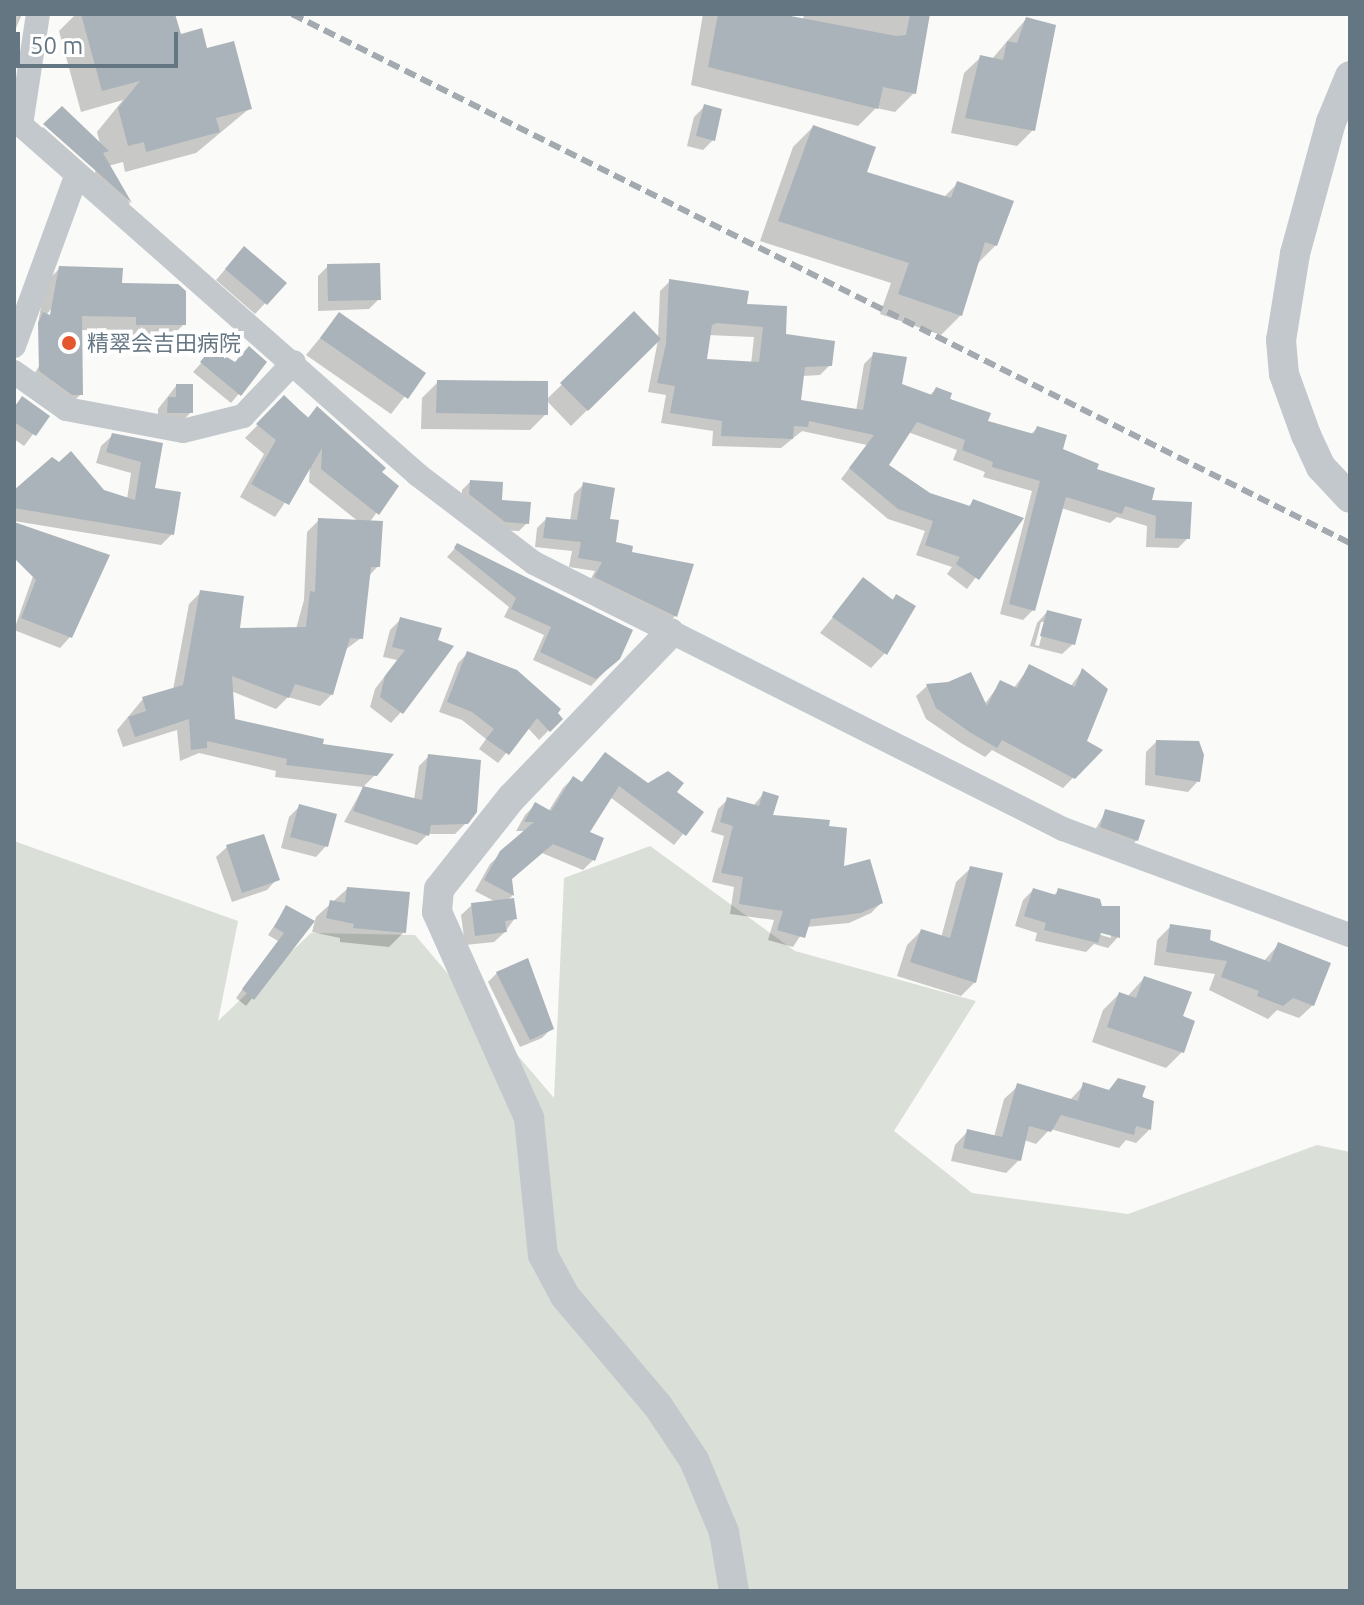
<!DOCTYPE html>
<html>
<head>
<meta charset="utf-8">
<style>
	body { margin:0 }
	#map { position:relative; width:1364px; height:1605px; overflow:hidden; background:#fafaf8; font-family:Ubuntu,"Noto Sans JP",sans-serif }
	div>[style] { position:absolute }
	.green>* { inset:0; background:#dadfd7 }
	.shadow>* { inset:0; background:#0003 }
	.building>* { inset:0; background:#aab3b9 }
	.minor>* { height:24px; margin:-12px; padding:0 12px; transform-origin:12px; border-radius:12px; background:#c3c8cc }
	.tertiary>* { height:30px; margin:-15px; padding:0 15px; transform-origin:15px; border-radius:15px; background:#c3c8cc }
	.rail>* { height:6px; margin-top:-3px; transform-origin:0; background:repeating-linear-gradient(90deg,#a2aab0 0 12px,transparent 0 18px) }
	.dots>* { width:22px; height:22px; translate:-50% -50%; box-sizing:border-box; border:4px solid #fff; border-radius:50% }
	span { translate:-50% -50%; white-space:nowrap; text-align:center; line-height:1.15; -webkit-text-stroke:8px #fff; paint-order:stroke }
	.poi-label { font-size:22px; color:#657683 }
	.left { translate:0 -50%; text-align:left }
	.frame { position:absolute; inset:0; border:16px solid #657683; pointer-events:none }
	.scale { position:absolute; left:16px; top:32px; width:162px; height:36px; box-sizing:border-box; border:4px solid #657683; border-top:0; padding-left:10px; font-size:24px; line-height:28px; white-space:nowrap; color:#657683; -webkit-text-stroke:6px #fff; paint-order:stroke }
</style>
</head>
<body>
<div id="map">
	<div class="green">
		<div style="clip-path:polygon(14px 841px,238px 921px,218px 1021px,311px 933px,415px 935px,554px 1098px,564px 878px,650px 846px,795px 951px,976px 1001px,894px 1131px,972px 1193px,1128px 1214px,1317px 1145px,1350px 1152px,1350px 1591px,14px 1591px)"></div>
	</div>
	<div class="shadow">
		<div style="clip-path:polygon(14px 14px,22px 14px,14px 33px)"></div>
		<div style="clip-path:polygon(76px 14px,153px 14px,250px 108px,196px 153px,125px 172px,123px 162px,108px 166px,130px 203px,121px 212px,34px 136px,43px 127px,95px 173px,101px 147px,97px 132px,123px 100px,81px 112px,59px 31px)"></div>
		<div style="clip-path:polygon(703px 14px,775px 14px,803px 20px,804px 14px,929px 14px,914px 93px,895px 112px,876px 108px,858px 126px,691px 85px)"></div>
		<div style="clip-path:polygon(1026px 19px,1033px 130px,1017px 146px,951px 133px,964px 73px,981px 57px,992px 59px)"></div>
		<div style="clip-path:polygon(704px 107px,713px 140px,703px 150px,687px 146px,694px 117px)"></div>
		<div style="clip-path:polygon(813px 127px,865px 173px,943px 198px,958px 183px,996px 245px,976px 265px,961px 315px,941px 335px,880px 314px,891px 283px,760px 241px,793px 147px)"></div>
		<div style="clip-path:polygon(234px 259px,284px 283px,255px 314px,216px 280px)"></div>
		<div style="clip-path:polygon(328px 266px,379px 299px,369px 309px,318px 311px,318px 276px)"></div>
		<div style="clip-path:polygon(60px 268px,120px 285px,184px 324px,169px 339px,122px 338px,122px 331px,80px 330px,81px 394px,67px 408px,26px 387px,69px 318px,54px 306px,38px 324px,45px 283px)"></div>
		<div style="clip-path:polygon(evenodd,670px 281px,745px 306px,830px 365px,820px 375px,802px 376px,798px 402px,856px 411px,864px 364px,874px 354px,900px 386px,929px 396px,936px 389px,985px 422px,1030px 435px,1037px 428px,1060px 451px,1149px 501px,1188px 538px,1178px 548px,1146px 547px,1147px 526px,1117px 517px,1110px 523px,1061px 508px,1033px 610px,1023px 620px,1000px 614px,1032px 491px,983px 477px,985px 472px,953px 460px,957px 450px,908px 432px,886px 465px,929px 495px,968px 507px,973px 502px,1020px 519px,967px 589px,947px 574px,952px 567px,916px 555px,925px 531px,888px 519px,841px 479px,867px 445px,802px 431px,781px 448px,712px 446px,713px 431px,661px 423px,666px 395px,648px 392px,658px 340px,571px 426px,546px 400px,634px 314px,658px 338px,660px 291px,670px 281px,708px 335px,754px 337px,751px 364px,705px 361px,708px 335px)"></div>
		<div style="clip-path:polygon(339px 315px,423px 373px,391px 414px,306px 355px)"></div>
		<div style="clip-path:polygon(213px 350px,235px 364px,265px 363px,231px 403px,193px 372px)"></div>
		<div style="clip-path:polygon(438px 382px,546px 414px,530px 430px,421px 429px,422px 398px)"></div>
		<div style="clip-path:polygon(176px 386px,191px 412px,181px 423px,158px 422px,158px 409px)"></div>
		<div style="clip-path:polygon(284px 398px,396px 486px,369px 523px,378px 566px,368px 577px,361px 638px,345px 650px,332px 694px,320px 706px,288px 697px,276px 709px,231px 691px,233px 721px,321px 746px,375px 775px,363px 787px,275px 777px,276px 771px,199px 753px,180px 761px,177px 730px,123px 747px,117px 730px,143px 699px,173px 690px,189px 604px,201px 592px,238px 630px,296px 629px,304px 600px,307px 532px,319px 520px,359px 522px,309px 482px,310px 466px,275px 517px,240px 497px,264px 454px,245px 438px)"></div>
		<div style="clip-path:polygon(22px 399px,47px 416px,24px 446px,14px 439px,14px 406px)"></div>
		<div style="clip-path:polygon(113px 435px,161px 444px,153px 490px,172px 534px,161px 545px,14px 521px,14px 492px,102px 492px,127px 499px,131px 473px,96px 463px,101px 446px)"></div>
		<div style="clip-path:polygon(470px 482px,500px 502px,527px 523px,519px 531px,496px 530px,461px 503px,462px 490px)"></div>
		<div style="clip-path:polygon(583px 485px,608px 520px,614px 544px,630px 553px,675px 616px,666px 625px,587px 586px,595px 571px,569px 567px,572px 551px,535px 547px,537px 528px,546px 519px,570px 521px,574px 494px)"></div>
		<div style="clip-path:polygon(458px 545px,618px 658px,591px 686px,533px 660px,544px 635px,504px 617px,509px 607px,447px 557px)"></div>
		<div style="clip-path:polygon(43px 548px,107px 556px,70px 637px,60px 648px,14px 630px)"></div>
		<div style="clip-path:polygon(863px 580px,891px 601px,896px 596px,885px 653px,871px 668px,820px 633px)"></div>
		<div style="clip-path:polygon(evenodd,1047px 612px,1073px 644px,1062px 654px,1030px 646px,1037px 623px,1047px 612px,1041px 622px,1045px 622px,1039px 646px,1035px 645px,1041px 622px)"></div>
		<div style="clip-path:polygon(401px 619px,439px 629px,401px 712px,391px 723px,370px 707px,375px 689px,397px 660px,383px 657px,390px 630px)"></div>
		<div style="clip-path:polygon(467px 654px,560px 719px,539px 740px,527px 727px,498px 763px,479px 749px,486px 739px,462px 720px,439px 712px,458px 663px)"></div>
		<div style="clip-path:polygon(1030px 666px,1070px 687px,1082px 671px,1084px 742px,1100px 750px,1063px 788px,992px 750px,985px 757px,961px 743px,926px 719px,916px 696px,927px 686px,949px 684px,984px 705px,1001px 682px,1013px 689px)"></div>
		<div style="clip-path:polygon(1156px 742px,1198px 781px,1188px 792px,1145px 785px,1146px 752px)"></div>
		<div style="clip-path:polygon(605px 754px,648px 785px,675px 793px,701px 812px,674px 845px,610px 797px,587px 833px,593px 860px,583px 870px,542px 853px,510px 880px,512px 896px,507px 901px,515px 918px,505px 932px,494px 942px,465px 945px,461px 915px,472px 905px,496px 902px,475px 891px,490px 864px,526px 831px,516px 831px,525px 815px,535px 805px,548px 812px,563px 788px,573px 778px,581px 783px)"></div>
		<div style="clip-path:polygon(429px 756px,466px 823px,455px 834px,428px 834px,417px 845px,344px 822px,363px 788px,414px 800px,419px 766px)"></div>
		<div style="clip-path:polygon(763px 794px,771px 817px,827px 828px,842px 869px,881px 903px,871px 913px,849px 923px,806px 927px,793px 947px,768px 940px,774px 920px,730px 914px,734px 887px,712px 882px,724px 836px,711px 832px,718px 809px,728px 799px,753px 806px)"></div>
		<div style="clip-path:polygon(299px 807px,326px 846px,316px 857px,281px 848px,289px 817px)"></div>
		<div style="clip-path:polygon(1106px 811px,1137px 840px,1126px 850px,1091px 837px)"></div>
		<div style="clip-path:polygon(227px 847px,277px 879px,267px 890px,232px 902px,216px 857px)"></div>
		<div style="clip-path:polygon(971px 868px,975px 982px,961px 996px,897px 976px,907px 945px,921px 931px,941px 938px,956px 882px)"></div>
		<div style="clip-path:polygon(347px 889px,404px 932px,389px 947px,340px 942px,340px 938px,312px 932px,316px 917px)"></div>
		<div style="clip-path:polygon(evenodd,1033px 890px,1053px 896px,1059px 890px,1118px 937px,1108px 948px,1094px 944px,1086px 952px,1035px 941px,1037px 933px,1015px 926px,1023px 900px,1033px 890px,1091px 932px,1111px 934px,1111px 938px,1091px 932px)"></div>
		<div style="clip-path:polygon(286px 908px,312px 922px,246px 1006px,236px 998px,278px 941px,268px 935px)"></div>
		<div style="clip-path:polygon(1171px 926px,1263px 962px,1278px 945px,1313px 1005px,1299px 1018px,1277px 1010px,1268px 1019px,1209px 990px,1215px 974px,1154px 965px,1157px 940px)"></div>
		<div style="clip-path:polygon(497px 973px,551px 1029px,542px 1038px,520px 1047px,488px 982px)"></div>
		<div style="clip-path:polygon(1144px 978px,1181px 1018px,1182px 1052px,1166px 1068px,1092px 1042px,1103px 1010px,1119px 994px,1127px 997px)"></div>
		<div style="clip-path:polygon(1119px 1080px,1152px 1103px,1149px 1130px,1136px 1143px,1126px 1140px,1119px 1148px,1050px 1129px,1036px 1144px,1024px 1140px,1019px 1160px,1006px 1173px,951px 1161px,955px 1145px,968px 1131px,994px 1137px,1004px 1099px,1018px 1086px,1070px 1100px,1084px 1085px,1108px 1091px)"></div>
	</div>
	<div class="building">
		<div style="clip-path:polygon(81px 14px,175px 14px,181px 34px,202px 28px,207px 48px,234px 41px,252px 109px,216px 118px,220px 132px,146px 152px,144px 142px,128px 146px,118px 108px,140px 81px,102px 91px)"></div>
		<div style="clip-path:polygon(718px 14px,780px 14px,896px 36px,906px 35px,910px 14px,930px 14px,916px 94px,883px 87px,878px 109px,708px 67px)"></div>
		<div style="clip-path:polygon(1026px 17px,1056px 25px,1035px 131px,965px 118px,980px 55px,1003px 60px,1007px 41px,1017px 43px)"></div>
		<div style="clip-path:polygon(704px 104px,722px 109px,715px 141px,696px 136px)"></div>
		<div style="clip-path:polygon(62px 106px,109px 151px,103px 153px,132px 203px,43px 124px)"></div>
		<div style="clip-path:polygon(813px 125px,876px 147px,867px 172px,951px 198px,957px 181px,1014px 201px,997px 246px,985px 242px,962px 316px,898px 294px,909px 263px,778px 221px)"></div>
		<div style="clip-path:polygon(244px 246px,287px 283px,267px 305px,225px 269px)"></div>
		<div style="clip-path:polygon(380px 263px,381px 300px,328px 301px,327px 264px)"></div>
		<div style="clip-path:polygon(59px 266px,123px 268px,122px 283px,178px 284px,186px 291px,186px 325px,136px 325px,136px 317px,82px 316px,83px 395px,72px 395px,39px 371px,38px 323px,43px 312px,50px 315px)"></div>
		<div style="clip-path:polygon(evenodd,669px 279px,749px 291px,747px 304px,787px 306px,786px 334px,835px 341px,832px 366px,805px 367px,801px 400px,863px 410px,873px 352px,907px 357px,902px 384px,932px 395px,936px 387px,952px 393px,950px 399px,991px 413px,988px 421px,1034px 434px,1037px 426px,1067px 435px,1063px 449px,1099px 464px,1097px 469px,1155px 488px,1152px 500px,1192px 502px,1190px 539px,1155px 538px,1156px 516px,1125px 506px,1122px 514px,1066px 497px,1035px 611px,1009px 604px,1040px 481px,992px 467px,993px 462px,962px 450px,965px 440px,917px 422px,889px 465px,930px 493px,970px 506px,973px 499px,1024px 518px,979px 580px,956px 564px,960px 557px,925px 545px,933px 521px,898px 509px,849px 468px,874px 435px,809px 421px,808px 427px,794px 426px,793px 439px,721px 436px,722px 421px,670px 413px,675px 386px,657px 383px,666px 344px,669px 279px,717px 323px,763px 327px,759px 362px,707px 359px,712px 325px,717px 323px)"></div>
		<div style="clip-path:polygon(634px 311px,661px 339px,588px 411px,560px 383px)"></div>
		<div style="clip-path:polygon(339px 312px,426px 373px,408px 399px,320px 338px)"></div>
		<div style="clip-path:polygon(249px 346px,267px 362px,241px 396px,200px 362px,212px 348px,235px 362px)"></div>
		<div style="clip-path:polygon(437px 380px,548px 381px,548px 415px,436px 413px)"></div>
		<div style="clip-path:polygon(176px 384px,193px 384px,193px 413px,167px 413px,168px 397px,176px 397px)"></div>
		<div style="clip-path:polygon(284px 395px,308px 418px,317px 406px,386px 468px,382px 472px,399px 486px,379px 515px,321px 469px,322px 448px,289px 505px,251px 484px,276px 440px,256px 424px)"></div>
		<div style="clip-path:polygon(22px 396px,50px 416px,36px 436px,14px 422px,14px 408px)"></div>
		<div style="clip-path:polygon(112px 433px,163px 443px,155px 488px,181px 492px,174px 535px,14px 508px,14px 490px,52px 457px,59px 462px,71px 451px,104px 490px,135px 500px,141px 462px,106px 452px)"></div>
		<div style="clip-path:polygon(470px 480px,503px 482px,502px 500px,531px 502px,529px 524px,505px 522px,469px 494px)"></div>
		<div style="clip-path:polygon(583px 482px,615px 488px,610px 519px,619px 520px,616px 542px,633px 546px,632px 552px,694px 564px,677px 617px,594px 577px,602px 562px,578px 558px,581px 542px,543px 538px,546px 517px,577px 520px)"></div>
		<div style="clip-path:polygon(318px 518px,383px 521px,380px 567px,371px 567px,363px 639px,350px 638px,333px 695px,295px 684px,289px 698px,232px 676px,235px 719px,324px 739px,323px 744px,394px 754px,377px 776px,286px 765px,287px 759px,207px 741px,207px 748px,191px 750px,189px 719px,135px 737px,128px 717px,146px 711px,142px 697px,183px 685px,200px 590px,244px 596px,240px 628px,306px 627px,310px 591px,315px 592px)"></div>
		<div style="clip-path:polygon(14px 522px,110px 555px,72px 638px,21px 618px,36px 580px,14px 558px)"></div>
		<div style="clip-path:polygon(457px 543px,633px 630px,620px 659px,596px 679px,540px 652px,551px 627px,511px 609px,516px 598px,454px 548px)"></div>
		<div style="clip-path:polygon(863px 577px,893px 600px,896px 594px,916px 606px,887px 655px,832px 617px)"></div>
		<div style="clip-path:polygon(1047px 610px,1082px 619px,1075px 645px,1040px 636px)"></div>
		<div style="clip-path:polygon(400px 617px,442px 628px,438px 640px,454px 646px,403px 714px,380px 697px,385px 676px,405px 650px,392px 647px)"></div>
		<div style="clip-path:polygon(467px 651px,517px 670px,561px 709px,558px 713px,563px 719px,550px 732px,537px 718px,509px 755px,486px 739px,494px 729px,472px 712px,447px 702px)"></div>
		<div style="clip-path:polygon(1029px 664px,1075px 687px,1082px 668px,1108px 689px,1087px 741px,1103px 750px,1075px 779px,1002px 740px,997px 748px,971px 733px,936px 708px,926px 684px,948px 682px,971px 672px,987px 706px,1000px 680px,1017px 688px)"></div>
		<div style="clip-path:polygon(1156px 740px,1199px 741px,1204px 755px,1200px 782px,1155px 775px)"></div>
		<div style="clip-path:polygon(605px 752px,648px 783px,668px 771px,684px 783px,677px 792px,704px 812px,686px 836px,619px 786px,590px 832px,604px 838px,595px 861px,553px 844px,512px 879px,514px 896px,484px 880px,500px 851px,534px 822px,524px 822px,535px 802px,551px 811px,573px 776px,582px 782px)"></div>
		<div style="clip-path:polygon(428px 754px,481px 760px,477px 812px,468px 824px,431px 825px,429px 836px,353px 811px,363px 786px,422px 800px)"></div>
		<div style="clip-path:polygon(763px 791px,779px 796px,773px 815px,830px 820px,829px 826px,847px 828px,844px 866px,870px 859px,883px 903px,861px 913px,811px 919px,805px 938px,777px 930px,783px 911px,739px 904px,743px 877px,721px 873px,733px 826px,720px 822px,727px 797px,759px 806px)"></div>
		<div style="clip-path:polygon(299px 804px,337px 814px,328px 847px,290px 837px)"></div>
		<div style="clip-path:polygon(1105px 809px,1145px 820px,1138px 841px,1100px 827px)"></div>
		<div style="clip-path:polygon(264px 834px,280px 880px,242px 893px,226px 845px)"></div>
		<div style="clip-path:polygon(970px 866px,1003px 873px,976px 983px,910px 962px,921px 929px,950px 938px)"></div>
		<div style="clip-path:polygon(347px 887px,410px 892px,406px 933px,353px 928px,354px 924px,326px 918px,330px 900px,345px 903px)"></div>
		<div style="clip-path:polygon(1033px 888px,1056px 895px,1058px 888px,1100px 899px,1102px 906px,1120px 906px,1120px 938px,1101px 933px,1098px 943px,1044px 930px,1046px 923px,1024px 916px)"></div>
		<div style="clip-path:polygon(514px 898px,517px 919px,505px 921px,507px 932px,475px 936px,471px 903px)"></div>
		<div style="clip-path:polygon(286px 905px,315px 921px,254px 1000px,242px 989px,284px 933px,274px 927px)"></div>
		<div style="clip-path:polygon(1170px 924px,1211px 930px,1210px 940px,1270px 962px,1278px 942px,1331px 963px,1314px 1006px,1293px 998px,1283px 1006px,1257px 996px,1259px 991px,1221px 977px,1227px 961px,1166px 952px)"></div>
		<div style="clip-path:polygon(528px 958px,554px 1029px,530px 1040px,496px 972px)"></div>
		<div style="clip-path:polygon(1144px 976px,1192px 992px,1183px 1016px,1195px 1021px,1184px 1053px,1107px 1027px,1119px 992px,1136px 998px)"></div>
		<div style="clip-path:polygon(1118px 1078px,1146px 1086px,1142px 1097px,1154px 1101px,1151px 1130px,1136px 1126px,1134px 1135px,1061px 1115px,1051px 1132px,1029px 1126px,1021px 1161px,963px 1148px,967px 1129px,1002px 1137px,1017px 1083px,1078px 1101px,1083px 1082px,1109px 1090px)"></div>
	</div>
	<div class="minor">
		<div style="left:14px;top:125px;width:7px"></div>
		<div style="left:21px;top:125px;width:529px;rotate:41.4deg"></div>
		<div style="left:418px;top:475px;width:146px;rotate:37.2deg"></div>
		<div style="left:534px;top:563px;width:592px;rotate:26.69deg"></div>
		<div style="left:1063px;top:829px;width:306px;rotate:20.3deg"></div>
		<div style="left:21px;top:125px;width:112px;rotate:-81.3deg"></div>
		<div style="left:14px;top:346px;width:183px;rotate:-69.9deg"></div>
		<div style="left:14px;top:372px;width:64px;rotate:35.4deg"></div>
		<div style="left:66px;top:409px;width:119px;rotate:10.6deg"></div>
		<div style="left:183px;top:431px;width:62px;rotate:-14deg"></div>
		<div style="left:243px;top:416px;width:74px;rotate:-46.6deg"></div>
	</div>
	<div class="tertiary">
		<div style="left:1350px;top:76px;width:50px;rotate:112.4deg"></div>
		<div style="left:1331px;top:122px;width:137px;rotate:105.3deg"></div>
		<div style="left:1295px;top:254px;width:87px;rotate:99.2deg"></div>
		<div style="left:1281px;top:340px;width:34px;rotate:85deg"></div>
		<div style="left:1284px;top:374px;width:65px;rotate:70.2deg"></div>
		<div style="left:1306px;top:435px;width:35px;rotate:65deg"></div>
		<div style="left:1321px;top:467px;width:42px;rotate:46.9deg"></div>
		<div style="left:670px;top:633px;width:228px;rotate:133.9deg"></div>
		<div style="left:512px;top:797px;width:117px;rotate:128.4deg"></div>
		<div style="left:439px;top:889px;width:23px;rotate:95deg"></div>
		<div style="left:437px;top:912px;width:226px;rotate:65.9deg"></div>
		<div style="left:529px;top:1118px;width:138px;rotate:84.2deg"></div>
		<div style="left:543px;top:1255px;width:47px;rotate:61.8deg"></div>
		<div style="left:565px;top:1296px;width:144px;rotate:49.8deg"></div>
		<div style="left:658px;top:1406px;width:65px;rotate:56.3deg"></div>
		<div style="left:694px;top:1460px;width:78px;rotate:67.4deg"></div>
		<div style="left:724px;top:1532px;width:60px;rotate:80.4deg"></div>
	</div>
	<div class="rail">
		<div style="left:292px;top:14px;width:1183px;rotate:26.57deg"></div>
	</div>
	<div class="dots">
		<div style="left:69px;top:343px;background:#e4572e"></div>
	</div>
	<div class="poi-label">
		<span class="left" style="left:87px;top:343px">精翠会吉田病院</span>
	</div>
	<div class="frame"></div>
	<div class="scale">50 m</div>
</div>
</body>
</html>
